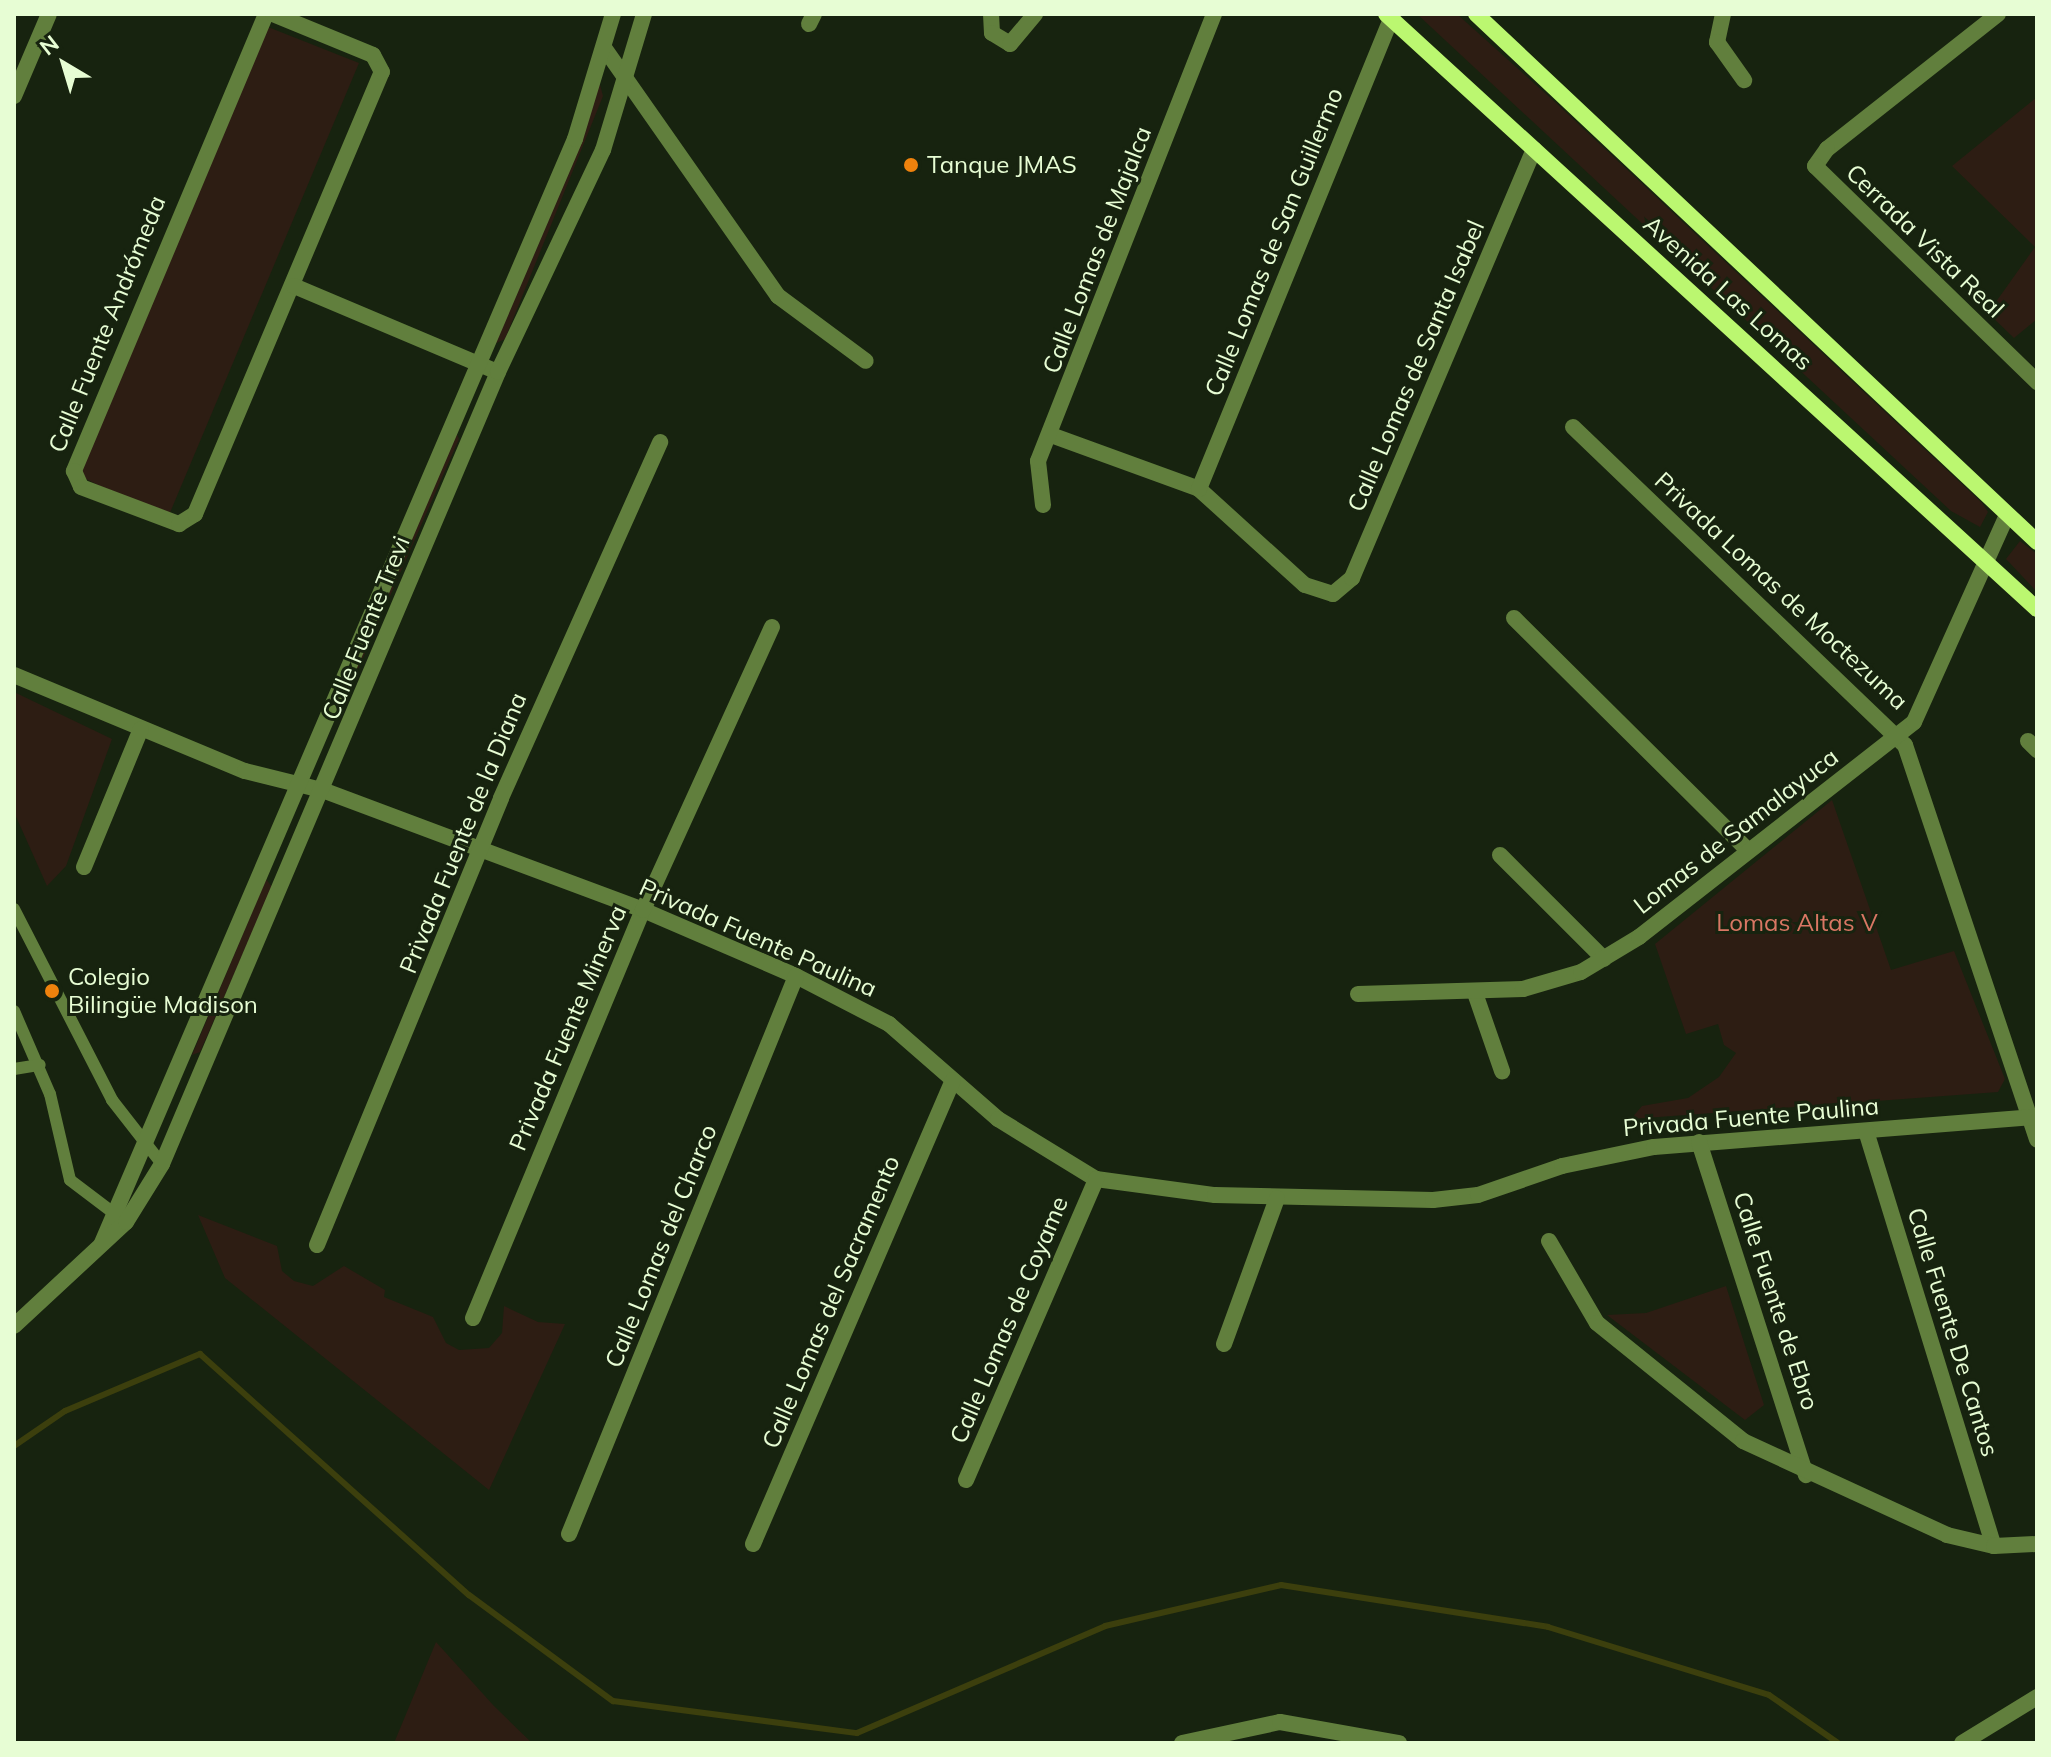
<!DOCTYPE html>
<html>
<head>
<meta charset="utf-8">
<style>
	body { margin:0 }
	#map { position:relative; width:2051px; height:1757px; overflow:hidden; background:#17230f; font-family:Mulish,sans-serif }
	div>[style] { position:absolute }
	.green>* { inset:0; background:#2d1d13 }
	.stream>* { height:6px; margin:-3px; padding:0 3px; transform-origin:3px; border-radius:3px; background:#3c3f0d }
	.service>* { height:12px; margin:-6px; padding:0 6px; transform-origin:6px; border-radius:6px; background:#617f3d }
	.minor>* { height:16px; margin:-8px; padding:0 8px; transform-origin:8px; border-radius:8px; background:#617f3d }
	.tertiary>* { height:16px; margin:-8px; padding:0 8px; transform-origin:8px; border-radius:8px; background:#617f3d }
	.secondary>* { height:16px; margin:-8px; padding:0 8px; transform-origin:8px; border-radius:8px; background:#bbf770 }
	.dots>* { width:22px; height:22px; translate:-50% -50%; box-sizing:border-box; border:4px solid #17230f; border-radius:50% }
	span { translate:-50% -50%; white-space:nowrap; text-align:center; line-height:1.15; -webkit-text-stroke:6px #17230f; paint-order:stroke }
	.poi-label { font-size:24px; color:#e7fdd4 }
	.left { translate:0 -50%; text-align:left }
	.street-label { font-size:24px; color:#e7fdd4 }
	.park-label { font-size:24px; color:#d97764 }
	.frame { position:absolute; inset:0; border:16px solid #e7fdd4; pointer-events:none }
	.north { position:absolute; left:24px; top:24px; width:80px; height:80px; -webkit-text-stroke:6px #17230f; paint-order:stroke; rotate:322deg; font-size:22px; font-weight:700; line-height:32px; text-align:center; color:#e7fdd4 }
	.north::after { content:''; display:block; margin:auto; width:28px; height:36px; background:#e7fdd4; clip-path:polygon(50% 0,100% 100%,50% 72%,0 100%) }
</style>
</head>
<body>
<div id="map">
	<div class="green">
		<div style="clip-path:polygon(1417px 14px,1457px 14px,1555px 102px,1982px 503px,1988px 512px,1980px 527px,1951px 511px)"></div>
		<div style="clip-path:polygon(268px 27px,359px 63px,169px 515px,158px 515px,78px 475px)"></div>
		<div style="clip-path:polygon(599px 81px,603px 96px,505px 339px,488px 347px)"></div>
		<div style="clip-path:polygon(2037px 97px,2037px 319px,2014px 338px,1988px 313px,2035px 247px,1952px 166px)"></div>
		<div style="clip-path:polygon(456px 432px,459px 439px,344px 701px,337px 693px)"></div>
		<div style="clip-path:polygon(2020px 541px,2037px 554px,2037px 592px,2006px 559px)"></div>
		<div style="clip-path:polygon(14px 692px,112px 739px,66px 866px,47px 886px,14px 812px)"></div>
		<div style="clip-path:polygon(1832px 800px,1891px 970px,1954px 951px,2005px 1079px,1998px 1092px,1631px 1119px,1642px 1106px,1688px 1098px,1719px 1077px,1736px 1053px,1724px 1045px,1718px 1024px,1686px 1034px,1655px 944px)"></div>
		<div style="clip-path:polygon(266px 879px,272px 887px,200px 1052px,192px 1055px)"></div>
		<div style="clip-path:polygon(198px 1215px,277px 1246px,282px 1271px,294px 1281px,313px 1286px,344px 1266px,385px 1290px,384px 1297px,433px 1317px,446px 1343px,459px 1350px,489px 1348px,502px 1333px,504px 1306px,538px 1322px,565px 1324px,489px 1490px,225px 1278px)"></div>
		<div style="clip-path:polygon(1726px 1286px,1764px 1405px,1745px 1420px,1607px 1315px,1646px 1313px)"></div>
		<div style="clip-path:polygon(436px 1642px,494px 1706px,532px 1743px,394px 1743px)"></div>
	</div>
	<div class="stream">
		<div style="left:14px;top:1446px;width:62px;rotate:-34.5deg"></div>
		<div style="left:65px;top:1411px;width:147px;rotate:-22.9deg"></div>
		<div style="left:200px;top:1354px;width:361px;rotate:41.9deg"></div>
		<div style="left:469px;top:1595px;width:179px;rotate:36.4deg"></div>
		<div style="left:613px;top:1701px;width:246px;rotate:7.5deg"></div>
		<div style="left:857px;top:1733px;width:270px;rotate:-23.3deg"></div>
		<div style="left:1105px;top:1626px;width:181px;rotate:-13.1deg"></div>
		<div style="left:1281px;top:1585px;width:270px;rotate:8.9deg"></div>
		<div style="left:1548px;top:1627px;width:231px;rotate:17.1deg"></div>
		<div style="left:1769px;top:1695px;width:84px;rotate:34.8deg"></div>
	</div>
	<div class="service">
		<div style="left:14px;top:909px;width:215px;rotate:62.8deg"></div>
		<div style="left:112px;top:1100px;width:81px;rotate:52deg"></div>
		<div style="left:14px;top:1011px;width:90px;rotate:66.6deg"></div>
		<div style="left:50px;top:1094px;width:88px;rotate:76.9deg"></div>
		<div style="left:70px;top:1180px;width:63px;rotate:37.2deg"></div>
		<div style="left:14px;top:1069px;width:26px;rotate:-9deg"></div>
	</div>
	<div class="minor">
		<div style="left:266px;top:14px;width:496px;rotate:112.8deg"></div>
		<div style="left:74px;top:471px;width:17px;rotate:66deg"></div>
		<div style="left:81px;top:487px;width:105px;rotate:20.7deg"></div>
		<div style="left:179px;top:524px;width:19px;rotate:-32deg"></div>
		<div style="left:195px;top:514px;width:480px;rotate:-67.1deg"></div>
		<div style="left:382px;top:72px;width:19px;rotate:-118deg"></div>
		<div style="left:373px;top:55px;width:108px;rotate:-157.7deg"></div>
		<div style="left:991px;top:14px;width:19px;rotate:87deg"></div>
		<div style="left:992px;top:33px;width:21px;rotate:31deg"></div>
		<div style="left:1010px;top:44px;width:39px;rotate:-50deg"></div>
		<div style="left:1723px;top:14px;width:29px;rotate:102deg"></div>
		<div style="left:1717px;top:42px;width:47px;rotate:54.6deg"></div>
		<div style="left:1998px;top:14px;width:218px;rotate:141.7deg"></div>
		<div style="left:1827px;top:149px;width:21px;rotate:125deg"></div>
		<div style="left:1815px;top:166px;width:310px;rotate:44.2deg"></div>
		<div style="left:809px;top:24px;width:11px;rotate:-63deg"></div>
		<div style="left:605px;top:49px;width:302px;rotate:55deg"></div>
		<div style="left:778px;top:296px;width:109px;rotate:36.5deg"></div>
		<div style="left:14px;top:96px;width:89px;rotate:-66.9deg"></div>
		<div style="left:294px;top:286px;width:221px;rotate:22.9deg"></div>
		<div style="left:1573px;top:427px;width:460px;rotate:43.8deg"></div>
		<div style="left:1905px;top:745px;width:416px;rotate:71.5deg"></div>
		<div style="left:1051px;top:435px;width:158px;rotate:20deg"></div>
		<div style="left:1199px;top:489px;width:143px;rotate:42.2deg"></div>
		<div style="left:1305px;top:585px;width:29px;rotate:18deg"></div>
		<div style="left:1333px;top:594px;width:25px;rotate:-40deg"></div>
		<div style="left:1352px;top:578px;width:466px;rotate:-67deg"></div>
		<div style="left:1199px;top:489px;width:513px;rotate:-67.78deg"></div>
		<div style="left:1043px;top:505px;width:44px;rotate:-96.5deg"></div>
		<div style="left:1038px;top:461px;width:480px;rotate:-68.5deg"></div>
		<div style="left:1514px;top:618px;width:330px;rotate:44.8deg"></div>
		<div style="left:14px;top:675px;width:250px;rotate:22.6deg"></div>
		<div style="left:245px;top:771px;width:82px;rotate:14deg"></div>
		<div style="left:325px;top:791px;width:340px;rotate:20.5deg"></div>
		<div style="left:643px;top:910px;width:167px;rotate:23.3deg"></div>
		<div style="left:796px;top:976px;width:105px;rotate:27.3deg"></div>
		<div style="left:889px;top:1024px;width:145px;rotate:41.1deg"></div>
		<div style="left:998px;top:1119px;width:115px;rotate:31.5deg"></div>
		<div style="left:1096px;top:1179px;width:120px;rotate:7.7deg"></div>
		<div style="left:1215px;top:1195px;width:218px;rotate:1.3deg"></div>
		<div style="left:1433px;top:1200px;width:45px;rotate:-6.3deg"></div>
		<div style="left:1478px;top:1195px;width:89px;rotate:-19deg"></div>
		<div style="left:1562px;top:1166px;width:94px;rotate:-11.7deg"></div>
		<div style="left:1654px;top:1147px;width:384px;rotate:-4.5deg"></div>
		<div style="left:2028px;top:741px;width:13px;rotate:45deg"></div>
		<div style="left:1500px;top:855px;width:147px;rotate:45deg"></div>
		<div style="left:84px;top:867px;width:149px;rotate:-67.6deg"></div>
		<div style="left:1475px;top:993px;width:83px;rotate:70.9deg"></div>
		<div style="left:1358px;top:994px;width:165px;rotate:-1.7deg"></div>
		<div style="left:1523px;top:989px;width:60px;rotate:-16.3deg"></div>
		<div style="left:1581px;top:972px;width:68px;rotate:-31.1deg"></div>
		<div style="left:1639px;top:937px;width:349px;rotate:-38deg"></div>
		<div style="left:1914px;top:722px;width:227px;rotate:-65.8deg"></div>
		<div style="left:1866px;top:1131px;width:434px;rotate:72.9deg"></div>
		<div style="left:1699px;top:1142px;width:350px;rotate:72.2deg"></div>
		<div style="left:1549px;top:1241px;width:95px;rotate:59.7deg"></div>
		<div style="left:1597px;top:1323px;width:188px;rotate:38.9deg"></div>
		<div style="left:1743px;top:1441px;width:225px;rotate:24.7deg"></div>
		<div style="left:1947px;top:1535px;width:48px;rotate:13.2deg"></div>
		<div style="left:1994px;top:1546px;width:43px;rotate:-2.7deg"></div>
		<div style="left:317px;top:1245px;width:483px;rotate:-67.6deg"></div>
		<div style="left:501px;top:798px;width:390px;rotate:-65.9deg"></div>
		<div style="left:473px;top:1318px;width:442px;rotate:-67.4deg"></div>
		<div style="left:643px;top:910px;width:311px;rotate:-65.5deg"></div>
		<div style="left:1224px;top:1344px;width:155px;rotate:-70deg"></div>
		<div style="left:966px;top:1480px;width:328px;rotate:-66.6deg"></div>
		<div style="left:569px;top:1534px;width:602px;rotate:-67.86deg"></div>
		<div style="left:753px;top:1544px;width:505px;rotate:-66.68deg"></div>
		<div style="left:1182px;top:1743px;width:100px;rotate:-12.1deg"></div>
		<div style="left:1280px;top:1722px;width:121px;rotate:10deg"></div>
		<div style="left:1962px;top:1743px;width:88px;rotate:-31.5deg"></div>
	</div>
	<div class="tertiary">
		<div style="left:102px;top:1243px;width:1201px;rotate:-66.81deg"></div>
		<div style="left:575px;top:139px;width:131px;rotate:-73.1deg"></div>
		<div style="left:14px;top:1326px;width:153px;rotate:-42.9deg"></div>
		<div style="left:126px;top:1222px;width:68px;rotate:-58.2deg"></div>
		<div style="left:162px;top:1164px;width:860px;rotate:-67.01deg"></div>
		<div style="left:498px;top:372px;width:246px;rotate:-64.7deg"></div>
		<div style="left:603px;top:150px;width:142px;rotate:-73.2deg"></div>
	</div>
	<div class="secondary">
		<div style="left:1386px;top:14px;width:882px;rotate:42.43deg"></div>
		<div style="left:1476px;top:14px;width:770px;rotate:43.26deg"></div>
	</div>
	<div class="dots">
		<div style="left:911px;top:165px;background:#ef820d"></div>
		<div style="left:52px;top:991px;background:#ef820d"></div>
	</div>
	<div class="poi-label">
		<span class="left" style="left:927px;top:165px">Tanque JMAS</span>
		<span class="left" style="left:68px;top:991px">Colegio<br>Bilingüe Madison</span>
	</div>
	<div class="street-label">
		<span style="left:1925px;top:241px;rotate:44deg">Cerrada Vista Real</span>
		<span style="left:1274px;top:242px;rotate:-68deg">Calle Lomas de San Guillermo</span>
		<span style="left:1097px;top:250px;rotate:-69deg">Calle Lomas de Majalca</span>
		<span style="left:1728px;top:293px;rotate:42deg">Avenida Las Lomas</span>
		<span style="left:107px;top:324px;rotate:-68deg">Calle Fuente Andrómeda</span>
		<span style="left:1416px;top:366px;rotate:-67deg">Calle Lomas de Santa Isabel</span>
		<span style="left:1781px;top:591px;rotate:43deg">Privada Lomas de Moctezuma</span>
		<span style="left:366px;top:628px;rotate:-68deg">Calle Fuente Trevi</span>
		<span style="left:1736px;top:831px;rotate:-38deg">Lomas de Samalayuca</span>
		<span style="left:463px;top:833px;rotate:-68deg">Privada Fuente de la Diana</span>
		<span style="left:758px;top:938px;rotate:24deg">Privada Fuente Paulina</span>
		<span style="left:568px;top:1028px;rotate:-67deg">Privada Fuente Minerva</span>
		<span style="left:1751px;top:1117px;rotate:-5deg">Privada Fuente Paulina</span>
		<span style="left:661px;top:1246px;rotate:-68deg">Calle Lomas del Charco</span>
		<span style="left:1776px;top:1301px;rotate:72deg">Calle Fuente de Ebro</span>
		<span style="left:831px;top:1302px;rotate:-67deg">Calle Lomas del Sacramento</span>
		<span style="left:1009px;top:1320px;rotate:-67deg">Calle Lomas de Coyame</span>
		<span style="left:1953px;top:1332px;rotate:73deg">Calle Fuente De Cantos</span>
	</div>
	<div class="park-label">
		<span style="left:1797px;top:923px">Lomas Altas V</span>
	</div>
	<div class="frame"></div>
	<div class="north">N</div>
</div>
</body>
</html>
